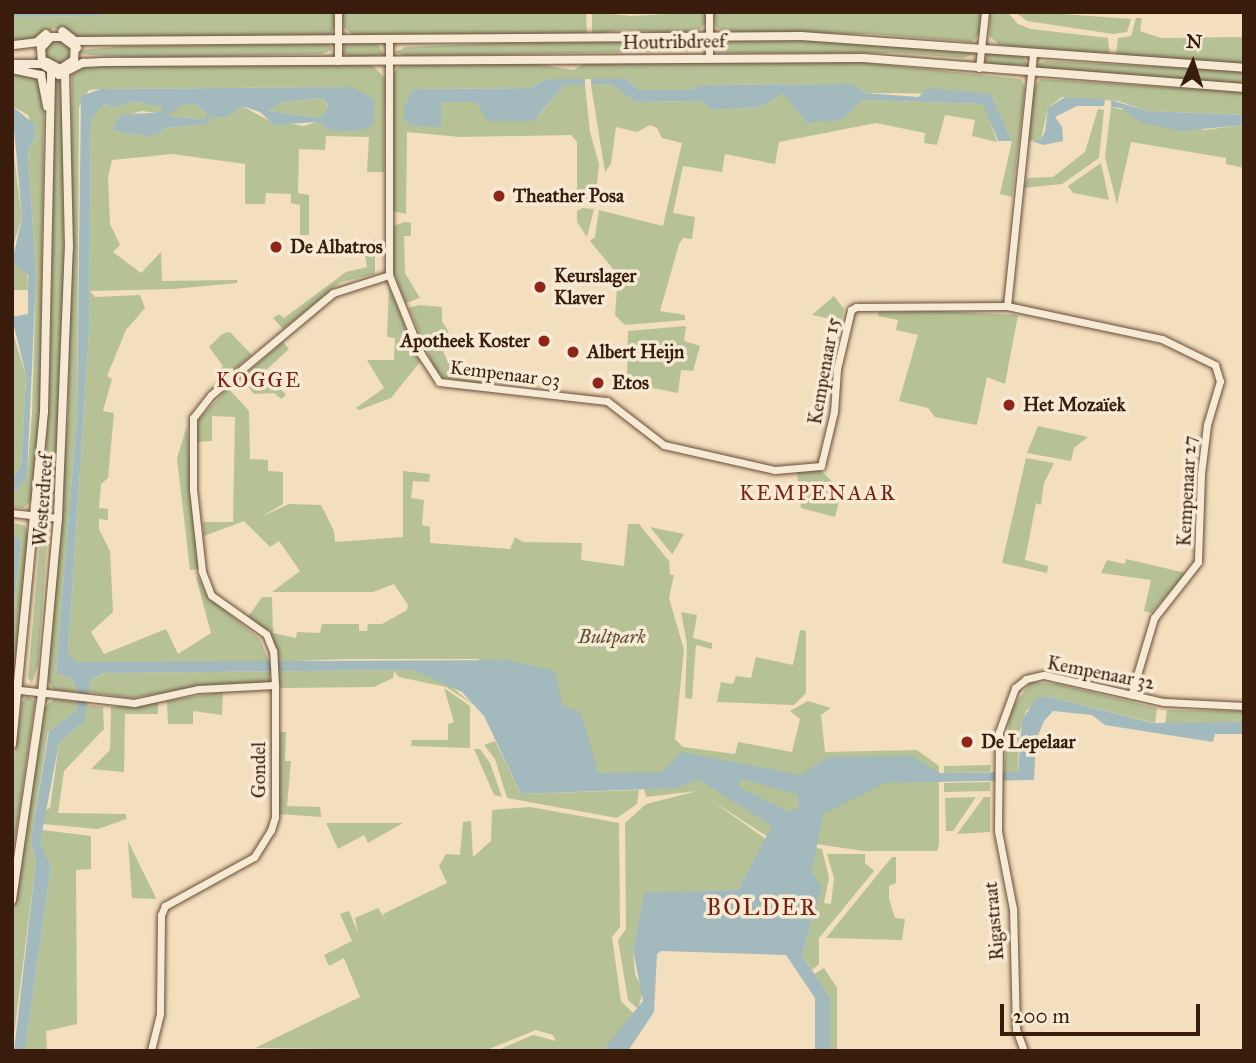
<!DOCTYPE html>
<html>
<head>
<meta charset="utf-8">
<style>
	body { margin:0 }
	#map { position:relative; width:1256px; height:1063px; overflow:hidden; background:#f3debd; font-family:"IM FELL Great Primer",serif }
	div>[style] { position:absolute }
	.green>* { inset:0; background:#b6c295 }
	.round { border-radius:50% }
	.water>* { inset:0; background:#a2b9bd }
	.roads { filter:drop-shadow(0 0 2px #684c38) drop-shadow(0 0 2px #684c38) }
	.tertiary>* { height:7px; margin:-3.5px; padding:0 3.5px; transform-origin:3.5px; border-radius:3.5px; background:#f7ead4 }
	.secondary>* { height:8px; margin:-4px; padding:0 4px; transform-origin:4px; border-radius:4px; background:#f7ead4 }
	.dots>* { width:19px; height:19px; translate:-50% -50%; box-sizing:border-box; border:4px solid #f7ead4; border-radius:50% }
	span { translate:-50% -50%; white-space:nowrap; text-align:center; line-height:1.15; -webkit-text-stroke:7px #f7ead4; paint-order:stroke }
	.street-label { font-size:19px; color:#391c0c }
	.poi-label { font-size:19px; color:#391c0c; font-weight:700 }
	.left { translate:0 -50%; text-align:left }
	.right { translate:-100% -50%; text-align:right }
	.park-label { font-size:19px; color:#5e4e35; font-style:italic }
	.neighbourhood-label { font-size:21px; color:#7a1f14; letter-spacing:2px }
	.quarter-label { font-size:23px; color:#7a1f14; letter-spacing:2px }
	.frame { position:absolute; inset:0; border:14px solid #391c0c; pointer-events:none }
	.north { position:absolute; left:1158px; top:28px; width:70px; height:70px; -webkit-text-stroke:5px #f7ead4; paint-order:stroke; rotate:3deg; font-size:19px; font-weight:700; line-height:28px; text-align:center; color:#391c0c }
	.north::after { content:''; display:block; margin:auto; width:24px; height:32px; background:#391c0c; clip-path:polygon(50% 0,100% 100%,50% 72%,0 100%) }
	.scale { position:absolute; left:1000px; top:1004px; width:200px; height:32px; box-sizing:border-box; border:4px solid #391c0c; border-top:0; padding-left:9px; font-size:21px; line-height:24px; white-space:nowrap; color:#391c0c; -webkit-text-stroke:5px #f7ead4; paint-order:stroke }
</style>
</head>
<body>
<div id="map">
	<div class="green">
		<div style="clip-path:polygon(99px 12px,334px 12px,335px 26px,329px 36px,78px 38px,54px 28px,31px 40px,12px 40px,12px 17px,99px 16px)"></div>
		<div style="clip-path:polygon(342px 12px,586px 12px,587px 35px,355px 36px,343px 27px)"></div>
		<div style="clip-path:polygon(592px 12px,631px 16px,706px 12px,706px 23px,695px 34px,623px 30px,592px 34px)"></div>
		<div style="clip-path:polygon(713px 12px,982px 12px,980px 34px,972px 42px,871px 34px,727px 33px,716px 27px)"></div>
		<div style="clip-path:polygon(990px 12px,1007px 12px,1018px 24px,1031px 29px,1108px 38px,1110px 57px,1000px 45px,989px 36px)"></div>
		<div style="clip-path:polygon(1015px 12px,1035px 12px,1131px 19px,1127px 32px,1113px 34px,1027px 21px)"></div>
		<div style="clip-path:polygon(1136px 18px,1142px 18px,1140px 31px,1161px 38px,1244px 37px,1244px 64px,1116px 56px,1118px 38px,1131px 36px)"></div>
		<div style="clip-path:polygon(699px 41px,702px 47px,690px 51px,406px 56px,395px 52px,406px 47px,502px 43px)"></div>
		<div style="clip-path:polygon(835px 41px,974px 52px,975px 54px,963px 58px,896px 53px,719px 53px,714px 49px,716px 41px)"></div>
		<div class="round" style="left:46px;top:41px;width:24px;height:24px"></div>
		<div style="clip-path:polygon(329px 44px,332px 50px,322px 54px,138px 58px,80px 54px,80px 50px,124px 46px)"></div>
		<div style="clip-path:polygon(345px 44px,378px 44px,384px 55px,349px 58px,343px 52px)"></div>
		<div style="clip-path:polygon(987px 52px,1023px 55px,1027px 65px,991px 65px,986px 60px)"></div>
		<div style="clip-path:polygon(1046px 61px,1244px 71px,1244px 84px,1039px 68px,1039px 63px)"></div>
		<div style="clip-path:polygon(859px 62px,1021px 79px,1025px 88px,1012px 197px,1000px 194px,1012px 141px,991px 94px,864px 93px,852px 84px,699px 85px,692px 90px,639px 90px,627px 79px,547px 79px,530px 88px,414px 89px,404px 105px,404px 119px,441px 126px,441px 102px,476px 102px,537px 118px,564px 85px,585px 85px,590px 132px,599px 164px,595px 203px,577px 195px,577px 142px,571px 135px,460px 137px,407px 132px,406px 214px,393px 211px,393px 73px,401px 65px,537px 64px,574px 70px,585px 63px)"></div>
		<div style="clip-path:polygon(371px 64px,385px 78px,384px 172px,367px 172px,369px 137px,326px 136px,325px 150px,299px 149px,298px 193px,309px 195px,309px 235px,300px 235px,300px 205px,291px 203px,291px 194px,266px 193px,265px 204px,245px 204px,245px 164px,172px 154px,112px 160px,108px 177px,110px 224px,120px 245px,113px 252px,141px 273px,161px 252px,162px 281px,237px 280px,237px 283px,173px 289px,90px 291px,95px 297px,140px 295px,145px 308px,126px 330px,107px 376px,112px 379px,103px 411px,114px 413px,108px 478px,101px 484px,99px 508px,108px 509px,108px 520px,99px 519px,99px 529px,110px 551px,113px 612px,91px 632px,104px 654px,166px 629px,178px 654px,211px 633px,196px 577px,198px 577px,206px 595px,260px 639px,269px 662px,279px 659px,277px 649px,267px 632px,248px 617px,262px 597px,272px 597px,273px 633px,296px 638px,297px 632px,320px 633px,322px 624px,359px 624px,359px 631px,367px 631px,368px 624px,382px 624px,407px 610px,408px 605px,394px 584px,373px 592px,272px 592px,300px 571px,279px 541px,270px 547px,244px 521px,204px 536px,203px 522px,233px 522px,235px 417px,212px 416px,212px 441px,196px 442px,195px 436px,199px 419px,228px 388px,249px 411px,250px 459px,268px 460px,268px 471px,283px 472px,283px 504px,261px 517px,289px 504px,321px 505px,334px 531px,335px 542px,403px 537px,403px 471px,430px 474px,429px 482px,413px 481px,411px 498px,424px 500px,422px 525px,430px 527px,430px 543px,510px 549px,515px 537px,523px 542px,582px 543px,581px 560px,624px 566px,628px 524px,639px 524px,669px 561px,670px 575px,674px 575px,669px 598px,684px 650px,675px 739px,683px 747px,735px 754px,738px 742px,792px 752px,800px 719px,790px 711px,808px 701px,831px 708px,821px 715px,825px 752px,917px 750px,939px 766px,939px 845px,937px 851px,864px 851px,768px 837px,711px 800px,767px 840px,738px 890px,644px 894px,633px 950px,635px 974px,643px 991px,638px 1009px,628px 1000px,618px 940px,626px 929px,625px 823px,646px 804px,697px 791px,646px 797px,644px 788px,598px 771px,562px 705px,478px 659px,348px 659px,269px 662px,95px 663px,77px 662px,68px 655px,89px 332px,91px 119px,104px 104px,114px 108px,134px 101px,164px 108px,161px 113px,141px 111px,118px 119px,112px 130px,149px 137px,168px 128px,206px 124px,210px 118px,227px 117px,242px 106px,268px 120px,304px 126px,316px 122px,332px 131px,352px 87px,101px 89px,89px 90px,79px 107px,77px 415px,56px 673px,71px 678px,78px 692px,54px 690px,46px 679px,68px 415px,72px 74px,89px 65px)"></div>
		<div style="clip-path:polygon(12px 71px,37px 77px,44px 97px,40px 414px,34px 497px,24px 508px,12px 507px,12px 495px,27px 478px,32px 413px,36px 277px,28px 151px,35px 139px,28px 115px,12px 106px)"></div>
		<div style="clip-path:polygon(55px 79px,60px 79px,63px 136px,64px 298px,55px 504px,48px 511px,42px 509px,50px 369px)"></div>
		<div style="clip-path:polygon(1041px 79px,1244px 92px,1244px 115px,1147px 111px,1118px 101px,1062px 97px,1048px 108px,1041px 139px,1029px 141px,1033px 88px)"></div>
		<div style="clip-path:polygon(609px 84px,636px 102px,700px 101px,712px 110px,760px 107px,783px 94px,842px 120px,862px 100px,984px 104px,997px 142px,972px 136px,975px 120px,945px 115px,937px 145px,924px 143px,925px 133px,876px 123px,779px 142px,775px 164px,725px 154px,722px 172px,683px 166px,673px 213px,695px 217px,692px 239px,683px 238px,679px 244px,660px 311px,685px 315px,685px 320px,625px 325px,615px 315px,618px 275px,590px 241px,595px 237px,599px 210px,663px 226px,682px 143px,662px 138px,657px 128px,650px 125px,637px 132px,616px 127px,611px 164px,605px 172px,591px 85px)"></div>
		<div style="clip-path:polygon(322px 98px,329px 108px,320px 118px,269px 111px,283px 102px)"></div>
		<div style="clip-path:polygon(196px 104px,207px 113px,204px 119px,166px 116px,182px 105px)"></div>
		<div style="clip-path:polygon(1111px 107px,1204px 130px,1244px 125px,1244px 168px,1226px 164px,1226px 158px,1131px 142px,1117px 204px,1105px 157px)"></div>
		<div style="clip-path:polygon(1098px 109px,1104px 110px,1099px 158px,1062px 184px,1023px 188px,1028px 178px,1053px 177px,1085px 152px)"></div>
		<div style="clip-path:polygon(12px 140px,22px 218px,12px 249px)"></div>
		<div style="clip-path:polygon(1101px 163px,1109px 200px,1073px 193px,1068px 186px)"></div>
		<div style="clip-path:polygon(583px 208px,594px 209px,587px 237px,577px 222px,577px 211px)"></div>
		<div style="clip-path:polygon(405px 222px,411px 223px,411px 236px,404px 236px,405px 273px,420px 298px,406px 303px,393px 271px,393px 226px)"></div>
		<div style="clip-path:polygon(375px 239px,375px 274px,341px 282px,283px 329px,273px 318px,279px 314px,284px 318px,346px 272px,367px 267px,363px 245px)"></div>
		<div style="clip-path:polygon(12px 262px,27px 273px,28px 290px,12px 290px)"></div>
		<div style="clip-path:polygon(389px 287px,420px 362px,391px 398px,359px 410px,356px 408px,384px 388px,367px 360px,394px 360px,395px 338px,387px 337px)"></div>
		<div style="clip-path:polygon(834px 296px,844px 309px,841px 321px,812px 315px)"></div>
		<div style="clip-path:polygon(419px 305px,442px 307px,442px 321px,449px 333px,436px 333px,448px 363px,496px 371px,492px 385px,444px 378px,435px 370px,409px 308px)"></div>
		<div style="clip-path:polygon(940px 311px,1018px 315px,1005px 384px,987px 377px,977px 425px,935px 417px,928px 408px,899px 401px,918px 335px,896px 330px,898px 320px,878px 316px,878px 312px)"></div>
		<div style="clip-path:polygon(686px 326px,684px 341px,700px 346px,693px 371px,681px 370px,678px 393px,627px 383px,628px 331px)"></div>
		<div style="clip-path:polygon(12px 330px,26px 376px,21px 466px,12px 478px)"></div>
		<div style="clip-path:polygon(230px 332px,252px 355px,225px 377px,219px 370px,223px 366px,209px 347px,222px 334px)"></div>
		<div style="clip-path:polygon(283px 342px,289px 349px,265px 371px,286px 395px,281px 399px,274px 393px,254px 394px,241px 378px)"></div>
		<div style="clip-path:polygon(187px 426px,198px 569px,190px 570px,177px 458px)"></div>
		<div style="clip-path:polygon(1038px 426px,1088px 437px,1074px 448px,1071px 461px,1027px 453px)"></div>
		<div style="clip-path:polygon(1026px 458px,1054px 463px,1044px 483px,1041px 505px,1036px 503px,1025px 560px,1048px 566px,1047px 573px,1002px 563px)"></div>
		<div style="clip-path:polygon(819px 469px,842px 490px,835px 517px,801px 508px,797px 472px)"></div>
		<div style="clip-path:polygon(12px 522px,25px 526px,30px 537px,12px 719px,12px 627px,21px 540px,12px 532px)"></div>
		<div style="clip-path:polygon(650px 527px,684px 534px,672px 555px,672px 554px)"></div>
		<div style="clip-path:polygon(41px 529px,48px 531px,38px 665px,32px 683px,28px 678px)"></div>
		<div style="clip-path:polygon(1126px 559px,1186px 573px,1151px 613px,1144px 611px,1151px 580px,1101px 573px,1107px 560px,1125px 564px)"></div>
		<div style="clip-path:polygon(681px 612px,697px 615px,693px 638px,712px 643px,712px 649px,696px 645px,692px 699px,685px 698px,687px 644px)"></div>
		<div style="clip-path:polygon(800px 630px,806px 631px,806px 693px,794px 705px,717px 702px,721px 682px,733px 684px,736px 676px,751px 678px,756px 657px,793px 665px)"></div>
		<div style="clip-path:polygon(412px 670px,444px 681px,474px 705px,446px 687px,399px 677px,394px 671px,393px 678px,374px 687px,280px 688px,279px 682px,270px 673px,270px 682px,201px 686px,132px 698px,87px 692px,90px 680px,105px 673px)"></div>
		<div style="clip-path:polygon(1031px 682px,1057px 684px,1157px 708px,1155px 723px,1045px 696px,1026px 711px,1019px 734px,1018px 772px,1004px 772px,1010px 711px)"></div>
		<div style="clip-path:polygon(444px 688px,470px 706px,470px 748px,411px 746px,412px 740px,448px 740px,448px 724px,454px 722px)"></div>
		<div style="clip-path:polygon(223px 692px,222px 715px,193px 711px,193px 724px,168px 724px,167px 701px)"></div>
		<div style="clip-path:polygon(27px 696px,35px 701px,12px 860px,12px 771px,22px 702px)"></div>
		<div style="clip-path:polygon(54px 699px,77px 702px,76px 711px,48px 732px,31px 840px,36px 861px,12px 1051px,12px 913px,42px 709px)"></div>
		<div style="clip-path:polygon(158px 703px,158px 714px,125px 714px,124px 772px,91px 769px,110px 750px,111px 707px)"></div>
		<div style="clip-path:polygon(86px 705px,103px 707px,104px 729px,64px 771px,58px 813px,126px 814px,126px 819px,98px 829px,43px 824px,44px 811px,50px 808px,59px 743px,85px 721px)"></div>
		<div style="clip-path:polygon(1167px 710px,1244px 711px,1244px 722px,1165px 724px)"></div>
		<div style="clip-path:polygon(280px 732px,286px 732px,285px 761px,291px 761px,287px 806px,320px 807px,321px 817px,279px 814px)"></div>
		<div style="clip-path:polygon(495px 741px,521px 794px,639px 790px,637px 804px,617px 818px,507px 798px,495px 759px,484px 745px)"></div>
		<div style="clip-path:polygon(474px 749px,480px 749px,490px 763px,502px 797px,494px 795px)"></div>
		<div style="clip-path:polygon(991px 765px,990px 772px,944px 773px,944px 766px)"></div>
		<div style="clip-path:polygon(990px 782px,990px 791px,944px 792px,944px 783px)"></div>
		<div style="clip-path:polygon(976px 797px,953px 831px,946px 831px,945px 798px)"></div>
		<div style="clip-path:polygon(984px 797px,990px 797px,990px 832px,957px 834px)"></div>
		<div style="clip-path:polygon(530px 807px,619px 823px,620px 927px,612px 937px,621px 1001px,634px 1014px,602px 1051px,496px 1051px,533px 1035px,556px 1041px,553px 1035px,536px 1030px,484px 1051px,255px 1048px,360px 997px,344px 958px,329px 966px,324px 955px,352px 941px,340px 914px,349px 911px,358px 933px,355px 918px,378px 908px,386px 921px,383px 914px,447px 883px,439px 866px,446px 854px,460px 855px,463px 822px,471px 821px,473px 857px,491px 841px,492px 810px)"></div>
		<div style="clip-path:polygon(326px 823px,403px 823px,368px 843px,364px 835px,338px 849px)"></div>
		<div style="clip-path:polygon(42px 830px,91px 836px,91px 869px,76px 870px,77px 1024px,46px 1031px,47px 1051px,25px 1051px,51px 866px,40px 843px)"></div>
		<div style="clip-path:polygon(128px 841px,156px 898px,156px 899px,132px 898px)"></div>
		<div style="clip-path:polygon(816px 848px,822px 849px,829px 878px,824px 903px,831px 904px,834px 878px,827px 854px,865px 854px,865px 863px,874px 871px,819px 938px,819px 964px,812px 970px,802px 955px,822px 887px,812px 873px)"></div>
		<div style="clip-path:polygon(892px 857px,896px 857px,896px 883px,889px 886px,889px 899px,895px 918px,905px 919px,902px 940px,826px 938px)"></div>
		<div style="clip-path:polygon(824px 968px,837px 988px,837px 1051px,830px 1051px,830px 998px,814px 974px)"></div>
	</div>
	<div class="water">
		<div style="clip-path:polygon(12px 12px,99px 12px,99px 16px,12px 17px)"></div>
		<div style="clip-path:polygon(547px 79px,585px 79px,585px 85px,564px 85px,534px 121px,487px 121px,476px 102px,441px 102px,441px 127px,412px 126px,404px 119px,404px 105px,414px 89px,530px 88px)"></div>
		<div style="clip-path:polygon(591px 79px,627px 79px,639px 90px,692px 90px,699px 85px,852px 84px,865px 93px,918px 97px,928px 88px,991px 94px,1012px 141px,998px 141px,983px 104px,862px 100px,842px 120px,807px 123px,783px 94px,760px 107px,712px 110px,700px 101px,636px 102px,609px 84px,591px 85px)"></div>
		<div style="clip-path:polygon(evenodd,352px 87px,375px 100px,373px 125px,364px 130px,332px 131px,316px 122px,274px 125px,260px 112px,242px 106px,227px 117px,210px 118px,207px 124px,168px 128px,149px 137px,112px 130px,120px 115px,161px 112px,163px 108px,134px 101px,114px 108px,104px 104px,91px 119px,89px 332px,68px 654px,77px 662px,508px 660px,555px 671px,562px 705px,581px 713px,598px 771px,603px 773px,661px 772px,681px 752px,801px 775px,828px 757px,912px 756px,939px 773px,1018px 772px,1022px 720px,1035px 700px,1045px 696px,1153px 723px,1244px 722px,1244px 734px,1215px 734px,1213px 742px,1105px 725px,1092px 715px,1053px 711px,1044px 721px,1036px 740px,1034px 780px,885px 783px,823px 814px,812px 872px,822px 887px,802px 955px,830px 998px,830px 1051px,815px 1051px,815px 998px,786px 955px,661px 951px,657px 954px,654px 1012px,628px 1051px,602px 1051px,643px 1001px,633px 950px,644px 893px,738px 890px,772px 826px,698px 779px,676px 788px,521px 794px,484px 716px,462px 692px,412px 670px,104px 673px,90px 680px,85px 721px,59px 743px,40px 843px,51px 866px,25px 1051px,14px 1051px,36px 861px,31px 840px,49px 731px,76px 711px,78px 692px,71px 678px,56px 673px,77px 415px,81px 96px,101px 89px,352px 87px,322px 98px,329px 107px,320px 118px,269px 111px,283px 102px,322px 98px,352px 87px,196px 104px,207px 113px,204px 119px,167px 116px,182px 105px,196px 104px,352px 87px,743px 779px,798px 795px,799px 807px,789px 812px,741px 788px,738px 783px,743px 779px)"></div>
		<div style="clip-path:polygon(1065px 97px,1105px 99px,1104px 106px,1077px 106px,1055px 117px,1062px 127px,1063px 141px,1043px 145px,1032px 141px,1041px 139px,1045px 131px,1048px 108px)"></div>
		<div style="clip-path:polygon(1111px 100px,1147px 111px,1244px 115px,1244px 125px,1182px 131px,1142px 123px,1121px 108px,1111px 107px)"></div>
		<div style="clip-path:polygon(12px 106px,34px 124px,35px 139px,28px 151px,36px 277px,27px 478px,12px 495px,12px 478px,21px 466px,26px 376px,12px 317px,28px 314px,28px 275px,12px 262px,22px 218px)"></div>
		<div style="clip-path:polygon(12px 532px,21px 540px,12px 627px)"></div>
	</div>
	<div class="roads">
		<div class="tertiary">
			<div style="left:709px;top:12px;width:45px;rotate:90deg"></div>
			<div style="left:389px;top:41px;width:234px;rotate:90deg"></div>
			<div style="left:389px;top:275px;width:85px;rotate:67.9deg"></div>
			<div style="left:421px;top:354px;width:33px;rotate:57deg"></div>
			<div style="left:439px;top:382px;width:169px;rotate:6.5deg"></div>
			<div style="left:607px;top:401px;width:72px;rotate:37.7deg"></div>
			<div style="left:664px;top:445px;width:114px;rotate:12.7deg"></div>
			<div style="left:775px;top:470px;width:46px;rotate:-5deg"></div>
			<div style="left:821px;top:466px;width:56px;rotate:-76.5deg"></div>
			<div style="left:834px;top:412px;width:43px;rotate:-86deg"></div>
			<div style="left:837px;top:369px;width:61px;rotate:-76.7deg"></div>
			<div style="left:851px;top:310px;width:6px;rotate:-31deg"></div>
			<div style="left:856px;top:307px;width:151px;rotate:-0.4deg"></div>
			<div style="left:1007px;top:306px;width:158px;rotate:12deg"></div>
			<div style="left:1162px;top:339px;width:59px;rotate:26.1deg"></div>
			<div style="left:1215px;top:365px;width:17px;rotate:73deg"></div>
			<div style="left:1220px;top:381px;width:46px;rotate:106.5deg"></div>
			<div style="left:1207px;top:425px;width:49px;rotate:97deg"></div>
			<div style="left:1201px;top:474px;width:88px;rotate:92deg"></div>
			<div style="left:1198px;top:562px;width:71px;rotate:128.2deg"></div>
			<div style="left:1154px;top:618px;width:80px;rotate:106.6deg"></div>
			<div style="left:338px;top:61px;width:49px;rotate:-90deg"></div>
			<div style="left:979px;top:68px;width:56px;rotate:-83.9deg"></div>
			<div style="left:1007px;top:306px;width:254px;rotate:-84.1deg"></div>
			<div style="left:12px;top:513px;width:46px;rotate:6.2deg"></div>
			<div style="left:275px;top:685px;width:34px;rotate:-93deg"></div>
			<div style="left:273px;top:651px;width:18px;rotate:-112deg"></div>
			<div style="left:266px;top:634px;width:67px;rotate:-144.7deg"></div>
			<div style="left:211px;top:595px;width:26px;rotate:-111deg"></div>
			<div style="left:202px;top:571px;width:81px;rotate:-96.3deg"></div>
			<div style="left:193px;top:490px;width:72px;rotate:-90deg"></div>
			<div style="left:193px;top:418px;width:29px;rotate:-52deg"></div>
			<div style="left:211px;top:395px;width:159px;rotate:-39.9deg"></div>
			<div style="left:333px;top:293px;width:59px;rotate:-17.8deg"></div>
			<div style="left:20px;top:690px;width:115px;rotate:6.5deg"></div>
			<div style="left:134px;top:703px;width:66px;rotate:-12.3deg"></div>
			<div style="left:198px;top:689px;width:77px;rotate:-3deg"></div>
			<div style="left:275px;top:685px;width:132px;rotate:90deg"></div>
			<div style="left:275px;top:817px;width:14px;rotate:107deg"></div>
			<div style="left:271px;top:830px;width:32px;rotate:122deg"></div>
			<div style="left:254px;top:857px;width:102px;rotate:151.2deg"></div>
			<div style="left:165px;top:906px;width:10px;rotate:114deg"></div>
			<div style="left:161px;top:915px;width:99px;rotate:90.6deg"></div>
			<div style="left:160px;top:1014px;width:38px;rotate:104deg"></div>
			<div style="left:1024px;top:1051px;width:23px;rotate:-110deg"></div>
			<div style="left:1016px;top:1029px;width:120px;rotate:-91.4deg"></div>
			<div style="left:1013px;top:909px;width:79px;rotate:-100.9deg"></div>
			<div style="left:998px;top:831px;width:99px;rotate:-89.4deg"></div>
			<div style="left:999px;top:732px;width:47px;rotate:-70deg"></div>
			<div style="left:1015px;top:688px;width:14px;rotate:-39deg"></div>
			<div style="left:1026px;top:679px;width:18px;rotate:-13deg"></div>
			<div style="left:1044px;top:675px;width:123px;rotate:12.7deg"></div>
			<div style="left:1164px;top:702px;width:80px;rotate:2.9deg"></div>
		</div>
		<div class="secondary">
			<div style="left:75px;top:41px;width:727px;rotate:-0.39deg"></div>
			<div style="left:802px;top:36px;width:443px;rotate:4.1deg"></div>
			<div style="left:14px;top:45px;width:23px;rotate:-7deg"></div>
			<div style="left:37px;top:42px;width:12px;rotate:-42deg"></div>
			<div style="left:77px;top:48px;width:19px;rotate:-144deg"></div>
			<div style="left:62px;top:37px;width:11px;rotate:180deg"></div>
			<div style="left:51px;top:37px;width:15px;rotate:132deg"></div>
			<div style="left:41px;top:48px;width:16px;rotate:86deg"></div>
			<div style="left:42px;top:64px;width:20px;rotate:33deg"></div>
			<div style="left:59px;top:75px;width:27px;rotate:-27deg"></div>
			<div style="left:83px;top:63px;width:20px;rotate:-3deg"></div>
			<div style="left:103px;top:62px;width:761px;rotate:-0.3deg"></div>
			<div style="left:864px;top:58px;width:381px;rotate:4.5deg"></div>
			<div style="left:47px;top:62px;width:15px;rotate:28deg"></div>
			<div style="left:60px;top:69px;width:17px;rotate:-33deg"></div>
			<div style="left:74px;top:60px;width:19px;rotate:-87deg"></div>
			<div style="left:75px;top:41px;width:16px;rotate:-142deg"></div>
			<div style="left:15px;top:64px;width:27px"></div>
			<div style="left:12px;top:69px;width:30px;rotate:12deg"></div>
			<div style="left:41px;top:75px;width:32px;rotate:79deg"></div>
			<div style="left:12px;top:744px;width:334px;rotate:-84.5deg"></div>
			<div style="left:44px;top:412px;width:339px;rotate:-88.8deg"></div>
			<div style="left:12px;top:900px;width:208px;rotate:-81.7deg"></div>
			<div style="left:42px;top:694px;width:177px;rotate:-84.8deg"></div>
			<div style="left:58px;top:518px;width:271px;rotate:-87.7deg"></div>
			<div style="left:69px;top:247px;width:179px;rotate:-91.3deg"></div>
		</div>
	</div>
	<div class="dots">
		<div style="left:499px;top:196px;background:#8f2418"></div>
		<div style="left:276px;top:247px;background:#8f2418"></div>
		<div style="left:540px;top:287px;background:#8f2418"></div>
		<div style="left:544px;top:341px;background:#8f2418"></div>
		<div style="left:573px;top:352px;background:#8f2418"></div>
		<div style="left:598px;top:383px;background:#8f2418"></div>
		<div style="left:1009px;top:405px;background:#8f2418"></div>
		<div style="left:967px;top:742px;background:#8f2418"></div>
	</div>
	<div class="street-label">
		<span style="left:674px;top:42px;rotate:-1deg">Houtribdreef</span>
		<span style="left:824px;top:371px;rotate:-80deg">Kempenaar 15</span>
		<span style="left:505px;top:374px;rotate:7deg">Kempenaar 03</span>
		<span style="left:1187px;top:491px;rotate:-87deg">Kempenaar 27</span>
		<span style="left:43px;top:500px;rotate:-86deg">Westerdreef</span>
		<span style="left:1101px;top:673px;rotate:11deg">Kempenaar 32</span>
		<span style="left:259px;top:770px;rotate:-90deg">Gondel</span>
		<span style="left:994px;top:921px;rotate:-95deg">Rigastraat</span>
	</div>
	<div class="poi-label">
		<span class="left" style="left:513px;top:196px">Theather Posa</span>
		<span class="left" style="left:290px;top:247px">De Albatros</span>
		<span class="left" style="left:554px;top:287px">Keurslager<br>Klaver</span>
		<span class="right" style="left:530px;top:341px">Apotheek Koster</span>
		<span class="left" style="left:587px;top:352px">Albert Heijn</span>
		<span class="left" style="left:612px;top:383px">Etos</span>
		<span class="left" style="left:1023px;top:405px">Het Mozaïek</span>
		<span class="left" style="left:981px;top:742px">De Lepelaar</span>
	</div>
	<div class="park-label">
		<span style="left:612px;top:637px">Bultpark</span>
	</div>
	<div class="neighbourhood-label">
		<span style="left:259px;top:380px">KOGGE</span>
		<span style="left:818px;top:493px">KEMPENAAR</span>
	</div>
	<div class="quarter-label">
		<span style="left:762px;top:907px">BOLDER</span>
	</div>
	<div class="frame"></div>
	<div class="north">N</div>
	<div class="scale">200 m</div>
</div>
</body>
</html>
